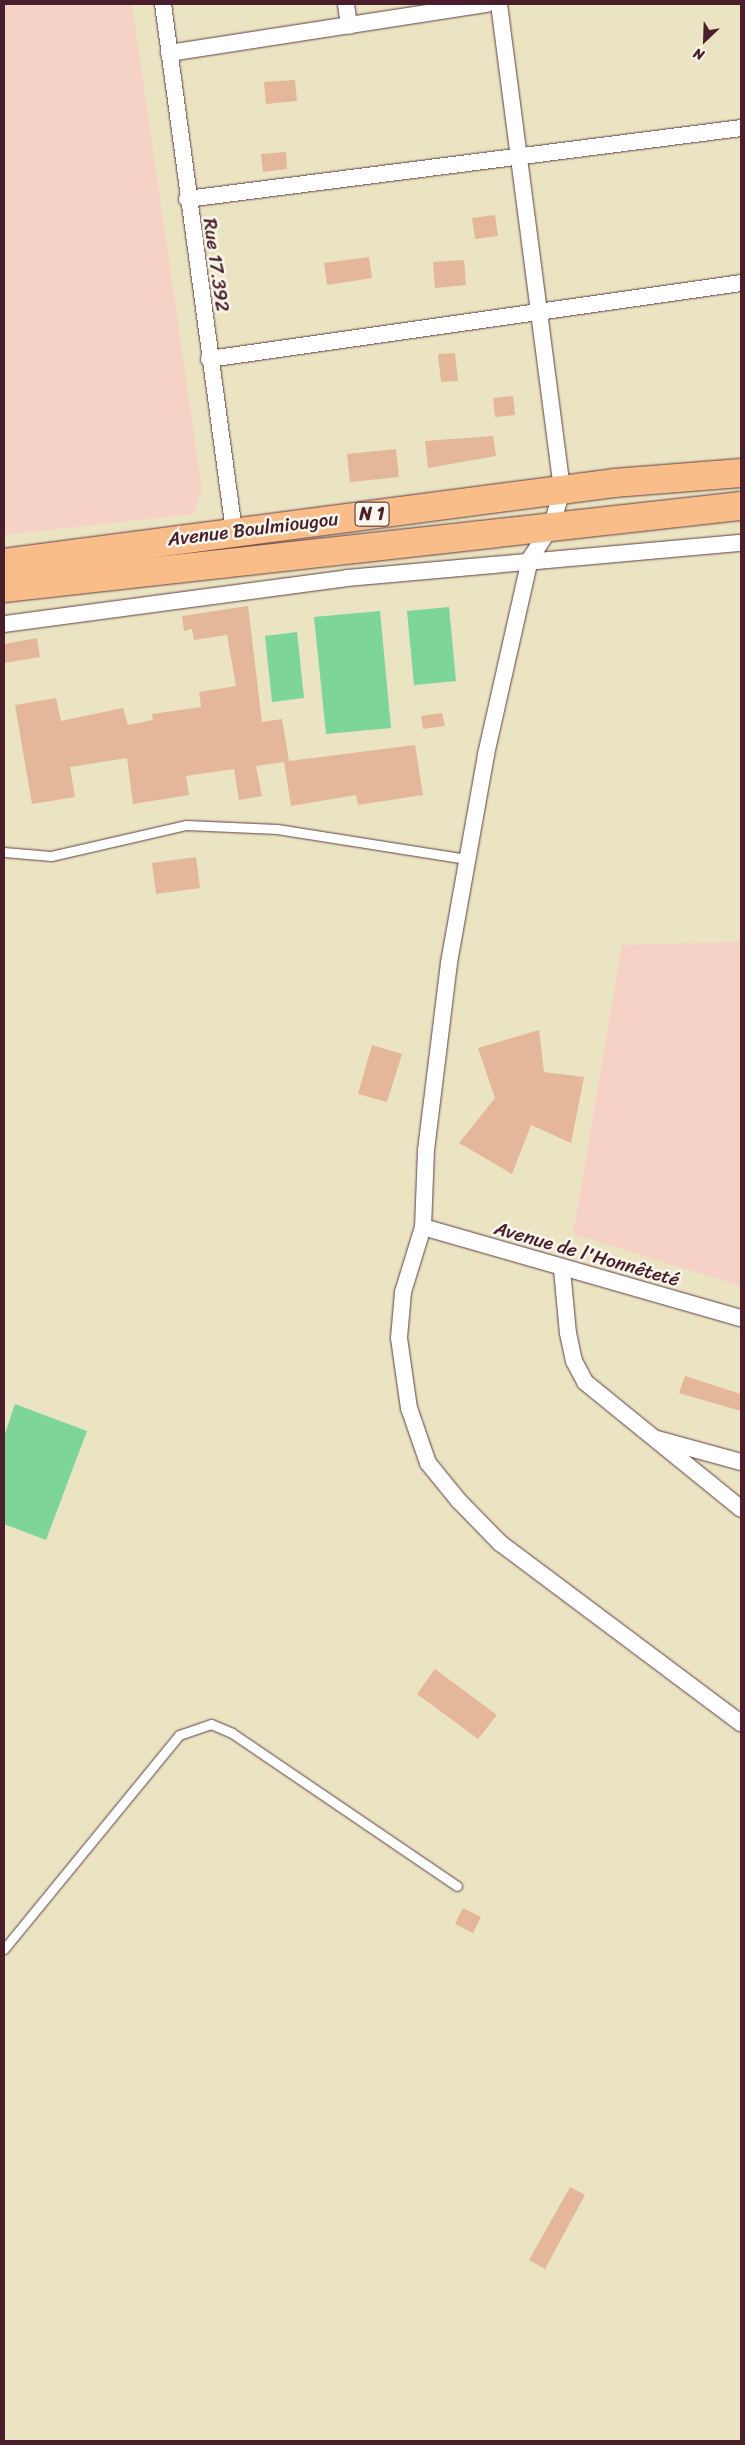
<!DOCTYPE html>
<html>
<head>
<meta charset="utf-8">
<style>
	body { margin:0 }
	#map { position:relative; width:745px; height:2445px; overflow:hidden; background:#ebe4c3; font-family:Sriracha,sans-serif }
	div>[style] { position:absolute }
	.built>* { inset:0; background:#f6d1c5 }
	.green>* { inset:0; background:#7ed59a }
	.building>* { inset:0; background:#e4b69a }
	.roads { filter:drop-shadow(0 0 1px #623d42) drop-shadow(0 0 1px #623d42) }
	.service>* { height:9px; margin:-4.5px; padding:0 4.5px; transform-origin:4.5px; border-radius:4.5px; background:#fff }
	.minor>* { height:16px; margin:-8px; padding:0 8px; transform-origin:8px; border-radius:8px; background:#fff }
	.trunk>* { height:28px; margin:-14px; padding:0 14px; transform-origin:14px; border-radius:14px; background:#f8bd88 }
	span { translate:-50% -50%; white-space:nowrap; text-align:center; line-height:1.15; -webkit-text-stroke:5px #fbf7ec; paint-order:stroke }
	.shield-label span { padding:1px 4px; background:#fbf7ec; border:1px solid; border-radius:4px; -webkit-text-stroke-width:0 }
	.shield-label { font-size:18px; color:#4a1f2b; font-weight:700 }
	.street-label { font-size:19px; color:#4a1f2b }
	.frame { position:absolute; inset:0; border:5px solid #4a1f2b; pointer-events:none }
	.north { position:absolute; left:680px; top:15px; width:50px; height:50px; -webkit-text-stroke:4px #fbf7ec; paint-order:stroke; rotate:204deg; font-size:14px; font-weight:700; line-height:20px; text-align:center; color:#4a1f2b }
	.north::after { content:''; display:block; margin:auto; width:18px; height:22px; background:#4a1f2b; clip-path:polygon(50% 0,100% 100%,50% 72%,0 100%) }
</style>
</head>
<body>
<div id="map">
	<div class="built">
		<div style="clip-path:polygon(4px 4px,132px 4px,202px 491px,193px 514px,4px 535px)"></div>
		<div style="clip-path:polygon(741px 942px,741px 1286px,573px 1234px,622px 945px)"></div>
	</div>
	<div class="green">
		<div style="clip-path:polygon(449px 607px,456px 681px,414px 685px,407px 611px)"></div>
		<div style="clip-path:polygon(380px 611px,391px 728px,326px 734px,314px 617px)"></div>
		<div style="clip-path:polygon(297px 632px,304px 698px,272px 702px,265px 636px)"></div>
		<div style="clip-path:polygon(15px 1404px,87px 1431px,46px 1540px,4px 1524px,4px 1436px)"></div>
	</div>
	<div class="building">
		<div style="clip-path:polygon(295px 80px,297px 101px,266px 104px,264px 82px)"></div>
		<div style="clip-path:polygon(286px 152px,287px 169px,263px 172px,261px 154px)"></div>
		<div style="clip-path:polygon(495px 215px,498px 236px,475px 239px,472px 218px)"></div>
		<div style="clip-path:polygon(369px 257px,372px 278px,327px 285px,324px 263px)"></div>
		<div style="clip-path:polygon(464px 260px,466px 285px,435px 288px,433px 262px)"></div>
		<div style="clip-path:polygon(455px 353px,458px 381px,441px 382px,438px 354px)"></div>
		<div style="clip-path:polygon(513px 396px,515px 415px,495px 417px,493px 398px)"></div>
		<div style="clip-path:polygon(493px 436px,496px 456px,428px 468px,425px 441px)"></div>
		<div style="clip-path:polygon(396px 449px,399px 477px,350px 482px,347px 454px)"></div>
		<div style="clip-path:polygon(248px 606px,262px 722px,282px 719px,289px 761px,415px 745px,423px 795px,358px 805px,356px 795px,291px 806px,284px 762px,256px 766px,262px 796px,239px 800px,234px 769px,186px 776px,189px 795px,133px 804px,127px 758px,70px 767px,75px 797px,32px 804px,15px 705px,56px 698px,61px 721px,123px 708px,128px 725px,153px 720px,152px 714px,201px 707px,199px 692px,236px 686px,227px 635px,194px 640px,192px 629px,184px 631px,182px 616px)"></div>
		<div style="clip-path:polygon(37px 638px,40px 657px,4px 663px,4px 644px)"></div>
		<div style="clip-path:polygon(442px 713px,445px 726px,423px 729px,421px 716px)"></div>
		<div style="clip-path:polygon(196px 857px,200px 888px,156px 894px,152px 863px)"></div>
		<div style="clip-path:polygon(539px 1030px,544px 1072px,584px 1077px,571px 1143px,531px 1125px,512px 1174px,459px 1143px,495px 1098px,478px 1048px)"></div>
		<div style="clip-path:polygon(372px 1045px,402px 1054px,387px 1102px,358px 1094px)"></div>
		<div style="clip-path:polygon(685px 1376px,741px 1394px,741px 1411px,679px 1393px)"></div>
		<div style="clip-path:polygon(435px 1669px,497px 1715px,478px 1739px,417px 1694px)"></div>
		<div style="clip-path:polygon(463px 1908px,481px 1917px,473px 1933px,455px 1924px)"></div>
		<div style="clip-path:polygon(570px 2187px,585px 2195px,545px 2269px,529px 2260px)"></div>
	</div>
	<div class="roads">
		<div class="service">
			<div style="left:4px;top:852px;width:47px;rotate:4.9deg"></div>
			<div style="left:51px;top:856px;width:139px;rotate:-12.9deg"></div>
			<div style="left:186px;top:825px;width:91px;rotate:2.5deg"></div>
			<div style="left:277px;top:829px;width:192px;rotate:9deg"></div>
			<div style="left:4px;top:1949px;width:276px;rotate:-50.7deg"></div>
			<div style="left:179px;top:1735px;width:34px;rotate:-19deg"></div>
			<div style="left:211px;top:1724px;width:23px;rotate:23deg"></div>
			<div style="left:232px;top:1733px;width:272px;rotate:34.2deg"></div>
		</div>
		<div class="minor">
			<div style="left:163px;top:4px;width:532px;rotate:82.33deg"></div>
			<div style="left:346px;top:4px;width:22px;rotate:82deg"></div>
			<div style="left:499px;top:4px;width:490px;rotate:82.6deg"></div>
			<div style="left:562px;top:490px;width:36px;rotate:106deg"></div>
			<div style="left:552px;top:525px;width:40px;rotate:122.9deg"></div>
			<div style="left:530px;top:559px;width:201px;rotate:102.7deg"></div>
			<div style="left:486px;top:755px;width:211px;rotate:100.1deg"></div>
			<div style="left:449px;top:963px;width:188px;rotate:97deg"></div>
			<div style="left:426px;top:1150px;width:77px;rotate:92.2deg"></div>
			<div style="left:423px;top:1227px;width:68px;rotate:107.1deg"></div>
			<div style="left:403px;top:1292px;width:46px;rotate:95deg"></div>
			<div style="left:399px;top:1338px;width:71px;rotate:81.9deg"></div>
			<div style="left:409px;top:1408px;width:58px;rotate:70.9deg"></div>
			<div style="left:428px;top:1463px;width:49px;rotate:50.8deg"></div>
			<div style="left:459px;top:1501px;width:59px;rotate:45.7deg"></div>
			<div style="left:500px;top:1543px;width:301px;rotate:36.8deg"></div>
			<div style="left:169px;top:53px;width:322px;rotate:-8.8deg"></div>
			<div style="left:187px;top:199px;width:559px;rotate:-7.3deg"></div>
			<div style="left:209px;top:359px;width:537px;rotate:-8.13deg"></div>
			<div style="left:4px;top:624px;width:346px;rotate:-7.6deg"></div>
			<div style="left:347px;top:578px;width:396px;rotate:-5.1deg"></div>
			<div style="left:423px;top:1227px;width:331px;rotate:16deg"></div>
			<div style="left:562px;top:1270px;width:63px;rotate:84.6deg"></div>
			<div style="left:568px;top:1333px;width:29px;rotate:78deg"></div>
			<div style="left:574px;top:1361px;width:24px;rotate:62deg"></div>
			<div style="left:585px;top:1382px;width:201px;rotate:39.1deg"></div>
			<div style="left:657px;top:1439px;width:87px;rotate:15.3deg"></div>
		</div>
		<div class="trunk">
			<div style="left:4px;top:563px;width:615px;rotate:-7.47deg"></div>
			<div style="left:614px;top:483px;width:127px;rotate:-4.5deg"></div>
			<div style="left:4px;top:588px;width:742px;rotate:-6.35deg"></div>
		</div>
	</div>
	<div class="shield-label">
		<span style="left:372px;top:514px">N 1</span>
	</div>
	<div class="street-label">
		<span style="left:216px;top:265px;rotate:82deg">Rue 17.392</span>
		<span style="left:253px;top:529px;rotate:-7deg">Avenue Boulmiougou</span>
		<span style="left:587px;top:1254px;rotate:16deg">Avenue de l'Honnêteté</span>
	</div>
	<div class="frame"></div>
	<div class="north">N</div>
</div>
</body>
</html>
